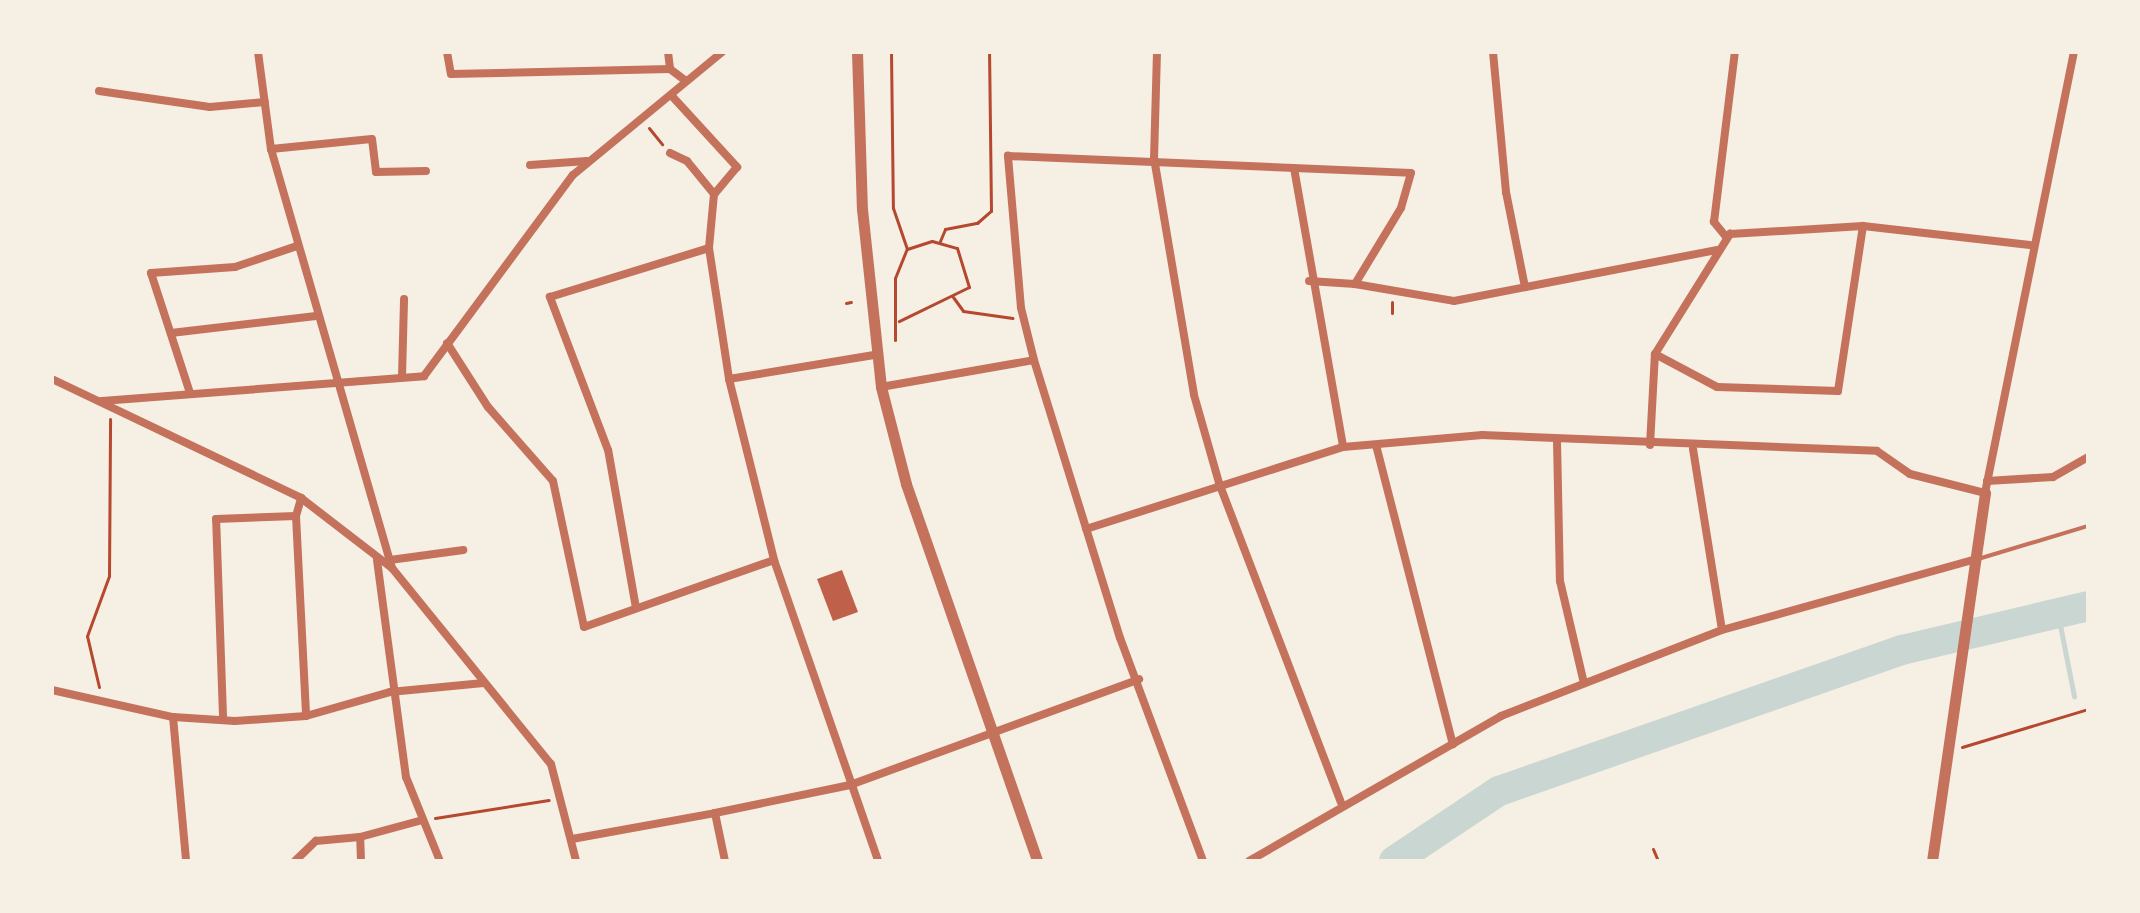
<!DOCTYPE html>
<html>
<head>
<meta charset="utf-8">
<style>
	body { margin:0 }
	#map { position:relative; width:2140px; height:913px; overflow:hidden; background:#f6efe4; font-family:"Public Sans",sans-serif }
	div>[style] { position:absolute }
	.stream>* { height:5px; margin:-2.5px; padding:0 2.5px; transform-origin:2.5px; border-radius:2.5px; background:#c9d6d2 }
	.river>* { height:30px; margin:-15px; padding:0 15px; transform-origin:15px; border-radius:15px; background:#c9d6d2 }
	.building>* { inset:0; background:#bf614a }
	.path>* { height:3px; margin:-1.5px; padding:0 1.5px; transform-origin:1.5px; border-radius:1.5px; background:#b5482f }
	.service>* { height:4px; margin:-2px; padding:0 2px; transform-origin:2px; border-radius:2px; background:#c5725c }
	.minor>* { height:8px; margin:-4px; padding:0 4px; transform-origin:4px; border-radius:4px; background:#c5725c }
	.tertiary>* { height:11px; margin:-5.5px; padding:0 5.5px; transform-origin:5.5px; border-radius:5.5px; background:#c5725c }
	span { translate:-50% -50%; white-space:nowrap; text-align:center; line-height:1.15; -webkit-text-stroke:6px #f6efe4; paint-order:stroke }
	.frame { position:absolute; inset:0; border:54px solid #f6efe4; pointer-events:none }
</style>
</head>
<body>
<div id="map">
	<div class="stream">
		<div style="left:2058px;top:615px;width:83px;rotate:78.8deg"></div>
	</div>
	<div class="river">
		<div style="left:1394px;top:861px;width:126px;rotate:-33.7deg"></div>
		<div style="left:1499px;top:791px;width:427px;rotate:-19.3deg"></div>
		<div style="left:1902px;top:650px;width:191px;rotate:-13.3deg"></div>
	</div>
	<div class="building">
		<div style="clip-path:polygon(842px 570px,858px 612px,833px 621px,817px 579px)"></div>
	</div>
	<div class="path">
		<div style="left:891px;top:52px;width:156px;rotate:89.3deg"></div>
		<div style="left:893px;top:208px;width:43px;rotate:71.1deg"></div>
		<div style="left:649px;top:128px;width:21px;rotate:51deg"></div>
		<div style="left:940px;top:241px;width:13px;rotate:-67deg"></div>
		<div style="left:945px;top:229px;width:33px;rotate:-11deg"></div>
		<div style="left:977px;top:223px;width:18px;rotate:-41deg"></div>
		<div style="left:991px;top:211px;width:159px;rotate:-90.7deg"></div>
		<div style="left:953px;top:297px;width:17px;rotate:54deg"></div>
		<div style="left:963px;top:311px;width:50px;rotate:8deg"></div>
		<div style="left:1392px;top:302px;width:11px;rotate:90deg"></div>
		<div style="left:846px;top:303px;width:5px;rotate:-11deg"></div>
		<div style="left:895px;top:340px;width:62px;rotate:-90deg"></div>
		<div style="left:895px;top:278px;width:31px;rotate:-68deg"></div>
		<div style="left:907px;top:249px;width:26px;rotate:-18deg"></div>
		<div style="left:932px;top:241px;width:26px;rotate:16deg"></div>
		<div style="left:957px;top:248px;width:41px;rotate:72.9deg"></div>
		<div style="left:969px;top:287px;width:78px;rotate:154.1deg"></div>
		<div style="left:99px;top:687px;width:52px;rotate:-103.2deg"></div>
		<div style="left:87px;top:636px;width:64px;rotate:-69.9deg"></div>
		<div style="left:109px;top:576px;width:157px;rotate:-89.6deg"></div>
		<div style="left:1962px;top:747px;width:132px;rotate:-16.8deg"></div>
		<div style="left:435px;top:818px;width:115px;rotate:-9deg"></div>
		<div style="left:1653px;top:849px;width:13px;rotate:67deg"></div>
	</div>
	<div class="service">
		<div style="left:1978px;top:559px;width:115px;rotate:-16.7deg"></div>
	</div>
	<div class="minor">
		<div style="left:258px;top:52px;width:98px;rotate:82.4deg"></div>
		<div style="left:271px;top:149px;width:436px;rotate:73.9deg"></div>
		<div style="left:447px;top:52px;width:22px;rotate:80deg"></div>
		<div style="left:451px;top:74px;width:219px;rotate:-1.3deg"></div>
		<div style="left:668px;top:52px;width:17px;rotate:83deg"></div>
		<div style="left:670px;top:69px;width:20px;rotate:37deg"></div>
		<div style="left:1157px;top:52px;width:106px;rotate:91.6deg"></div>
		<div style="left:1154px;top:158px;width:240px;rotate:80.4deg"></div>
		<div style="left:1194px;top:395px;width:91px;rotate:74.1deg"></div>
		<div style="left:1219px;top:483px;width:342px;rotate:69.1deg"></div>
		<div style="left:1493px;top:52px;width:141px;rotate:84.7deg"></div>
		<div style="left:1506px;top:192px;width:97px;rotate:78.7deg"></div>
		<div style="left:99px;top:91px;width:112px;rotate:8.2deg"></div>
		<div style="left:210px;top:107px;width:55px;rotate:-5.2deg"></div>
		<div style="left:671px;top:95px;width:98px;rotate:47.5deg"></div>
		<div style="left:737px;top:167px;width:35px;rotate:130deg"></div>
		<div style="left:714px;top:194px;width:54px;rotate:95.3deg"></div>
		<div style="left:709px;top:248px;width:133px;rotate:81.3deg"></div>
		<div style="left:729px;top:379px;width:187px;rotate:76deg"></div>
		<div style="left:774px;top:560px;width:318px;rotate:70.9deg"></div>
		<div style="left:271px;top:149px;width:101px;rotate:-5.7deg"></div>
		<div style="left:372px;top:139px;width:33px;rotate:83deg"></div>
		<div style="left:376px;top:172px;width:50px;rotate:-1.1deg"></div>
		<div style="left:670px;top:153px;width:19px;rotate:25deg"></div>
		<div style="left:687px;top:161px;width:43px;rotate:50.7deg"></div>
		<div style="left:530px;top:165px;width:57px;rotate:-4deg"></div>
		<div style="left:1294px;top:168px;width:283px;rotate:80deg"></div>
		<div style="left:1727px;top:238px;width:21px;rotate:-129deg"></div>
		<div style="left:1714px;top:222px;width:171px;rotate:-83deg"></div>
		<div style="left:1309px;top:281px;width:46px;rotate:3.7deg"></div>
		<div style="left:171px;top:333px;width:146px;rotate:-6.7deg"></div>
		<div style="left:447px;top:343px;width:76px;rotate:57.4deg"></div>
		<div style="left:488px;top:407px;width:98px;rotate:48.7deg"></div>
		<div style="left:553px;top:481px;width:149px;rotate:78deg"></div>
		<div style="left:584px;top:627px;width:201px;rotate:-19.4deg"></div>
		<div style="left:1655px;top:354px;width:70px;rotate:28deg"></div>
		<div style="left:1717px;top:387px;width:121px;rotate:1.9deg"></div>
		<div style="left:1838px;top:391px;width:167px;rotate:-81.4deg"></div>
		<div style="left:402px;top:377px;width:78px;rotate:-88.5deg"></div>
		<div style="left:52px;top:379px;width:276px;rotate:25.5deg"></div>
		<div style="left:301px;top:498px;width:115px;rotate:37.6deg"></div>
		<div style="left:392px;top:568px;width:252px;rotate:51deg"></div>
		<div style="left:551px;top:764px;width:100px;rotate:75.5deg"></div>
		<div style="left:729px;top:379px;width:147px;rotate:-9.4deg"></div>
		<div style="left:881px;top:387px;width:155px;rotate:-10deg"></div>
		<div style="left:190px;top:393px;width:126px;rotate:-108deg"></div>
		<div style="left:151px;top:273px;width:84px;rotate:-4.1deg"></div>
		<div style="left:235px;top:267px;width:65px;rotate:-18.7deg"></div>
		<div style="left:102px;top:401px;width:323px;rotate:-4.4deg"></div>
		<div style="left:424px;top:376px;width:250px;rotate:-53.5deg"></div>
		<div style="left:573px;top:175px;width:193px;rotate:-39.5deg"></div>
		<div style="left:1557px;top:441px;width:140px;rotate:88.8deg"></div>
		<div style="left:1560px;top:581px;width:105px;rotate:76.8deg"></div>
		<div style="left:1376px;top:445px;width:309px;rotate:75.6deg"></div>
		<div style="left:1650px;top:445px;width:91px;rotate:-86.9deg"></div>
		<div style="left:1655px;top:354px;width:142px;rotate:-58deg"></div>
		<div style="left:1730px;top:234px;width:133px;rotate:-3.4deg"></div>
		<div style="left:1863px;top:226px;width:168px;rotate:6.5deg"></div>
		<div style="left:1693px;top:449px;width:183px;rotate:80.9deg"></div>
		<div style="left:1987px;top:481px;width:66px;rotate:-3.5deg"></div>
		<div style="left:2053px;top:477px;width:40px;rotate:-29.7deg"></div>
		<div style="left:296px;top:516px;width:200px;rotate:87.1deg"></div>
		<div style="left:1086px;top:529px;width:270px;rotate:-17.7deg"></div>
		<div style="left:1343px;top:447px;width:140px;rotate:-4.9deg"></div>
		<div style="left:1482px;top:435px;width:395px;rotate:2.3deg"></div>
		<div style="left:1877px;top:451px;width:40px;rotate:34.9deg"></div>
		<div style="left:1910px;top:474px;width:77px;rotate:14.2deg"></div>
		<div style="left:1985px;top:493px;width:450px;rotate:-78.6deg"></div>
		<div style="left:377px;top:560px;width:219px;rotate:82.4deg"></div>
		<div style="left:406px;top:777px;width:91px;rotate:68deg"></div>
		<div style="left:390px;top:560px;width:74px;rotate:-7.8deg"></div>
		<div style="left:636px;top:608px;width:160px;rotate:-100deg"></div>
		<div style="left:608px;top:450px;width:164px;rotate:-110.8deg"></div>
		<div style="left:550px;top:297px;width:166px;rotate:-17.1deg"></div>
		<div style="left:52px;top:690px;width:124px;rotate:12.6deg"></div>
		<div style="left:173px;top:717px;width:62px;rotate:3.7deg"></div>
		<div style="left:235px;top:721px;width:71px;rotate:-4deg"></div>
		<div style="left:306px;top:716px;width:87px;rotate:-15.9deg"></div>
		<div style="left:390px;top:692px;width:94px;rotate:-5.5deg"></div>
		<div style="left:223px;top:716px;width:197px;rotate:-92deg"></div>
		<div style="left:216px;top:519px;width:80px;rotate:-2.1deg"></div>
		<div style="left:296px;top:516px;width:19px;rotate:-74deg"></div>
		<div style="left:173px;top:717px;width:145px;rotate:84.8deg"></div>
		<div style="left:572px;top:839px;width:145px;rotate:-10.3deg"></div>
		<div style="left:295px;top:861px;width:29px;rotate:-44deg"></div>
		<div style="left:316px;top:841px;width:44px;rotate:-5.2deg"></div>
		<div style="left:361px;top:861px;width:24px;rotate:-92deg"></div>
		<div style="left:360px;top:837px;width:61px;rotate:-15.2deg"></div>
		<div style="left:725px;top:861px;width:49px;rotate:-101.8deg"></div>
		<div style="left:715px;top:813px;width:138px;rotate:-11.7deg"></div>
		<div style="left:850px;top:785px;width:308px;rotate:-20.1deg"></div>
		<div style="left:1203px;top:861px;width:238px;rotate:-110.4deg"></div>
		<div style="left:1120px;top:638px;width:291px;rotate:-107.2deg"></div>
		<div style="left:1034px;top:360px;width:54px;rotate:-104deg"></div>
		<div style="left:1021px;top:308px;width:153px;rotate:-94.9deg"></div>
		<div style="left:1008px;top:156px;width:403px;rotate:2.4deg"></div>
		<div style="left:1411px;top:173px;width:36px;rotate:106deg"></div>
		<div style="left:1401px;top:208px;width:89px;rotate:121.2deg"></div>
		<div style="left:1355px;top:284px;width:100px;rotate:9.7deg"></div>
		<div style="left:1454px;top:301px;width:267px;rotate:-11deg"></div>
		<div style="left:1249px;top:861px;width:291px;rotate:-29.9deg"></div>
		<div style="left:1501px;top:716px;width:237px;rotate:-21.3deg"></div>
		<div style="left:1722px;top:630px;width:264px;rotate:-15.6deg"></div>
	</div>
	<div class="tertiary">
		<div style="left:857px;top:52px;width:157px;rotate:88.2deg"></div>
		<div style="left:862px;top:209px;width:179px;rotate:83.9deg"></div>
		<div style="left:881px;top:387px;width:100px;rotate:75.5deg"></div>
		<div style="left:906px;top:484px;width:399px;rotate:70.8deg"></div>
		<div style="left:1932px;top:861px;width:372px;rotate:-81.8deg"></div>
	</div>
	<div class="frame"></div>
</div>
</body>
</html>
